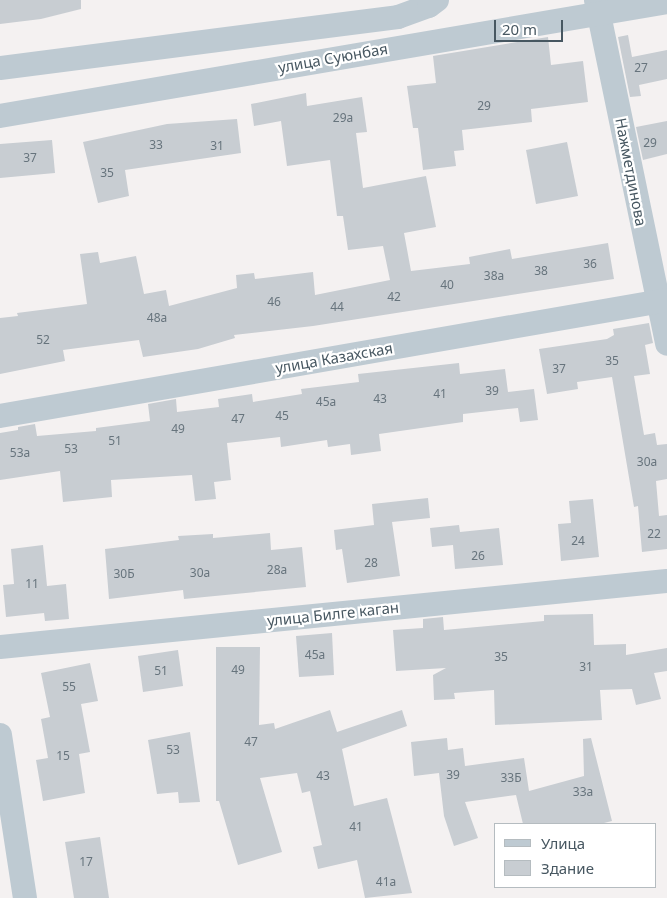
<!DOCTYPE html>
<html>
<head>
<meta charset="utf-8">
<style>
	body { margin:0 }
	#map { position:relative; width:667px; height:898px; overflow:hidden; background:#f4f1f1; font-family:"Noto Sans",sans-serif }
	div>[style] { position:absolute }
	.building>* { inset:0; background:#c8cdd2 }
	.minor>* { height:24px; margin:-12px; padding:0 12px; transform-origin:12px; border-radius:12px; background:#becad2 }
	span { translate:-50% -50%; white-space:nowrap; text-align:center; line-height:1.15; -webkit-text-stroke:4.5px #fff; paint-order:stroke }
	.number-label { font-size:12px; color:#67747d }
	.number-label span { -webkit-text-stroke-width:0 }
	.street-label { font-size:15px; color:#475761 }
	.legend { position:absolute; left:494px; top:823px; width:162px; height:65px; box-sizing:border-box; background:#fff; border:1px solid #b5bcc0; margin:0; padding:6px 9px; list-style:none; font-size:15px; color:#475761 }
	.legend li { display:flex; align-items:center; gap:10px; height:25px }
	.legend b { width:25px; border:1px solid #b5bcc0 }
	.scale { position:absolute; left:494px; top:20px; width:69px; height:22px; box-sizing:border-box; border:2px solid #475761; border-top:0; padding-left:6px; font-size:15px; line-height:18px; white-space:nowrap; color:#475761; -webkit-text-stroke:4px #fff; paint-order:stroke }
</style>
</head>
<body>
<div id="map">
	<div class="building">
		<div style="clip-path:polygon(0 0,81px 0,81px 9px,41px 19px,0 24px)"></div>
		<div style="clip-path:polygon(628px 35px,632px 57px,667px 50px,667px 79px,639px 85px,641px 96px,630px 97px,618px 37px)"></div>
		<div style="clip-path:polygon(548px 37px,551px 65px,583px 61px,588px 102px,531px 109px,532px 122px,462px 130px,464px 150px,454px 151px,456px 166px,423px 170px,418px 128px,413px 128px,407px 86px,436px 83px,433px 56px)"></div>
		<div style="clip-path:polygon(306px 93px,307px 106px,362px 97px,367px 132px,356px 133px,363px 188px,426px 176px,436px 227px,404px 233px,411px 271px,470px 264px,469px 257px,510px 249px,512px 259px,608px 243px,614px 279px,313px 326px,234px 335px,235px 338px,198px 349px,143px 357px,139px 340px,63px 350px,65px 361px,0 374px,0 318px,18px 316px,17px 313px,87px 304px,80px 254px,98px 252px,100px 263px,136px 256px,144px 294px,166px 290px,169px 306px,237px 288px,236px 275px,254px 273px,255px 279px,313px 272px,315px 295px,390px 280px,383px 246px,348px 250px,343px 216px,337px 216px,330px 160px,287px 166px,281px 121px,254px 126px,251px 104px)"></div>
		<div style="clip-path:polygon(237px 119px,241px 153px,125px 170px,129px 196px,98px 203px,83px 142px,167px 124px)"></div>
		<div style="clip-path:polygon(667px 121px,667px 154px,643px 160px,636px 127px)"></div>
		<div style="clip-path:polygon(52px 140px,55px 173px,0 178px,0 144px)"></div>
		<div style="clip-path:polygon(567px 142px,578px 196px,536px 204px,526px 150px)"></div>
		<div style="clip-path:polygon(649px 323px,653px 343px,645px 345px,650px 374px,634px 376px,644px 435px,655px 433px,657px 445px,667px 444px,667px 479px,656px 481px,659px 516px,667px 515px,667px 549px,642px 552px,638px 506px,634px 507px,612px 377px,577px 382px,578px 389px,547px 394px,539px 349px,607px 339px,614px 335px,613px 329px)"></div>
		<div style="clip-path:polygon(459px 363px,460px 374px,505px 369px,508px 392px,534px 389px,538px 420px,520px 422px,518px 408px,463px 414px,463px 422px,379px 434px,381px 451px,351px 455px,350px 444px,328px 447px,327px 440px,281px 447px,280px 437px,227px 443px,231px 480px,214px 482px,216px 499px,195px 501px,192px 475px,111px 480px,112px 497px,63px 502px,60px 471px,0 480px,0 433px,18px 430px,18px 427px,35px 424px,37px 436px,96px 431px,96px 428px,150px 421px,148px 404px,176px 399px,177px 412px,219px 407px,218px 399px,252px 394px,253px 402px,302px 394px,301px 389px,359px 382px,358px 374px)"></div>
		<div style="clip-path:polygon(428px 498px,430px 518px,392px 522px,400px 576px,347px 583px,342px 549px,336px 550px,334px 530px,374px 525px,372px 504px)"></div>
		<div style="clip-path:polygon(593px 499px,599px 557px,561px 561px,558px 524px,571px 523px,569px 501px)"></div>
		<div style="clip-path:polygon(459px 525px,460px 532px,499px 528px,503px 565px,455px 569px,453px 545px,432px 547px,430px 528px)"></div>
		<div style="clip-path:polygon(270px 533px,271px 550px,302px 547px,306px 587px,184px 599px,183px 590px,109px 599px,105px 549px,179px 540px,178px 536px,213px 534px,213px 538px)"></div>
		<div style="clip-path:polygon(43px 545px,47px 586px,66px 584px,69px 619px,45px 621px,44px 613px,6px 617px,3px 585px,14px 584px,11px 549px)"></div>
		<div style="clip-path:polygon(593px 614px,594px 645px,626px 644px,626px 655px,667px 648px,667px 671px,654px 673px,661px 699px,636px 705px,632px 689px,600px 690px,602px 720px,495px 725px,494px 690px,454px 693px,455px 699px,434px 700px,433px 675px,446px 668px,396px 671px,393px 630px,423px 628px,423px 619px,443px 617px,444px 630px,544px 621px,544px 615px)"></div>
		<div style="clip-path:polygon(332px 633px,334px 675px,299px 677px,296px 636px)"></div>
		<div style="clip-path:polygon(216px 647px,260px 647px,259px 725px,274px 723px,275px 729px,330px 710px,337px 732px,402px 710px,407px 726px,342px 749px,354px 806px,387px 798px,412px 893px,365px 898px,357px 860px,318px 869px,313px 847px,322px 845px,310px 791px,302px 793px,297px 773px,260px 778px,282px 852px,238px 865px,219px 801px,216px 801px)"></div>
		<div style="clip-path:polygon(178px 650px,183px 686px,143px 692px,138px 656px)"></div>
		<div style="clip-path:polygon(90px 663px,98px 701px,81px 704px,90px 752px,79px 754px,85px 793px,43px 801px,36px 760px,48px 758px,41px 719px,50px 717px,41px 673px)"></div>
		<div style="clip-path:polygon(190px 732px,200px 802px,179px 803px,178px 792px,157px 794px,148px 740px)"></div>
		<div style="clip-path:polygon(447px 738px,448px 750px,463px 748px,465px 766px,524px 758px,529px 791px,584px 776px,583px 739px,591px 738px,612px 821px,600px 824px,523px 824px,516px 795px,465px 802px,478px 838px,454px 846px,444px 816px,439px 773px,414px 776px,411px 742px)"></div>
		<div style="clip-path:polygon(100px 837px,109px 898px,74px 898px,65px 842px)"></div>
	</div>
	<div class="minor">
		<div style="left:596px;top:0;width:351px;rotate:78.3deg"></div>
		<div style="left:0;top:68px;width:401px;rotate:-7.3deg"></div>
		<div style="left:398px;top:17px;width:33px;rotate:-20deg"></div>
		<div style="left:429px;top:6px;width:10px;rotate:-37deg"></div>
		<div style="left:0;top:116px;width:677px;rotate:-9.7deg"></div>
		<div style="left:0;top:416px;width:677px;rotate:-9.87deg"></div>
		<div style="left:0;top:647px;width:670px;rotate:-5.65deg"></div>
		<div style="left:0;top:735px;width:165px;rotate:81.3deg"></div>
	</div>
	<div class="number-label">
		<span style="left:641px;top:68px">27</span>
		<span style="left:484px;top:106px">29</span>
		<span style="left:343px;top:118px">29а</span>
		<span style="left:650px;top:143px">29</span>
		<span style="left:156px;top:145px">33</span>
		<span style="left:217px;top:146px">31</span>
		<span style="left:30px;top:158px">37</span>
		<span style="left:107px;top:173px">35</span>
		<span style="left:590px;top:264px">36</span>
		<span style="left:541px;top:271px">38</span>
		<span style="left:494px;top:276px">38а</span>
		<span style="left:447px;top:285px">40</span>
		<span style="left:394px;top:297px">42</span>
		<span style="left:274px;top:302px">46</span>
		<span style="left:337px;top:307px">44</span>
		<span style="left:157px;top:318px">48а</span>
		<span style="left:43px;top:340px">52</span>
		<span style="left:612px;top:361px">35</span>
		<span style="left:559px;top:369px">37</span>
		<span style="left:492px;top:391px">39</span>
		<span style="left:440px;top:394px">41</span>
		<span style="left:380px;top:399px">43</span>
		<span style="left:326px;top:402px">45а</span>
		<span style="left:282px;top:416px">45</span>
		<span style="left:238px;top:419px">47</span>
		<span style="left:178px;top:429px">49</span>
		<span style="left:115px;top:441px">51</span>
		<span style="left:71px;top:449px">53</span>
		<span style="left:20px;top:453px">53а</span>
		<span style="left:647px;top:462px">30а</span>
		<span style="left:654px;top:534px">22</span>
		<span style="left:578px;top:541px">24</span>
		<span style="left:478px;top:556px">26</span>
		<span style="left:371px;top:563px">28</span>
		<span style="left:277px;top:570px">28а</span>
		<span style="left:200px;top:573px">30а</span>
		<span style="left:124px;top:574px">30Б</span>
		<span style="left:32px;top:584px">11</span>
		<span style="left:315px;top:655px">45а</span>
		<span style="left:501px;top:657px">35</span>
		<span style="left:586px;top:667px">31</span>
		<span style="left:238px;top:670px">49</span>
		<span style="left:161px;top:671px">51</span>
		<span style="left:69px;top:687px">55</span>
		<span style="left:251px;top:742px">47</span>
		<span style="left:173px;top:750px">53</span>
		<span style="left:63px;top:756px">15</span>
		<span style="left:453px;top:775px">39</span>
		<span style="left:323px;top:776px">43</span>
		<span style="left:511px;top:778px">33Б</span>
		<span style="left:583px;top:792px">33а</span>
		<span style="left:356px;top:827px">41</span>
		<span style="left:86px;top:862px">17</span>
		<span style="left:386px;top:882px">41а</span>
	</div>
	<div class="street-label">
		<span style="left:333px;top:58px;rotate:-10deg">улица Суюнбая</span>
		<span style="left:631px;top:172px;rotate:79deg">Нажметдинова</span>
		<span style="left:334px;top:358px;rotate:-10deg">улица Казахская</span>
		<span style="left:333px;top:614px;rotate:-6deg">улица Билге каган</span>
	</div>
	<ul class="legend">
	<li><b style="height:6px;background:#becad2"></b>Улица</li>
	<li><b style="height:14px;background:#c8cdd2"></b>Здание</li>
	</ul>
	<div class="scale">20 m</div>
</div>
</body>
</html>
